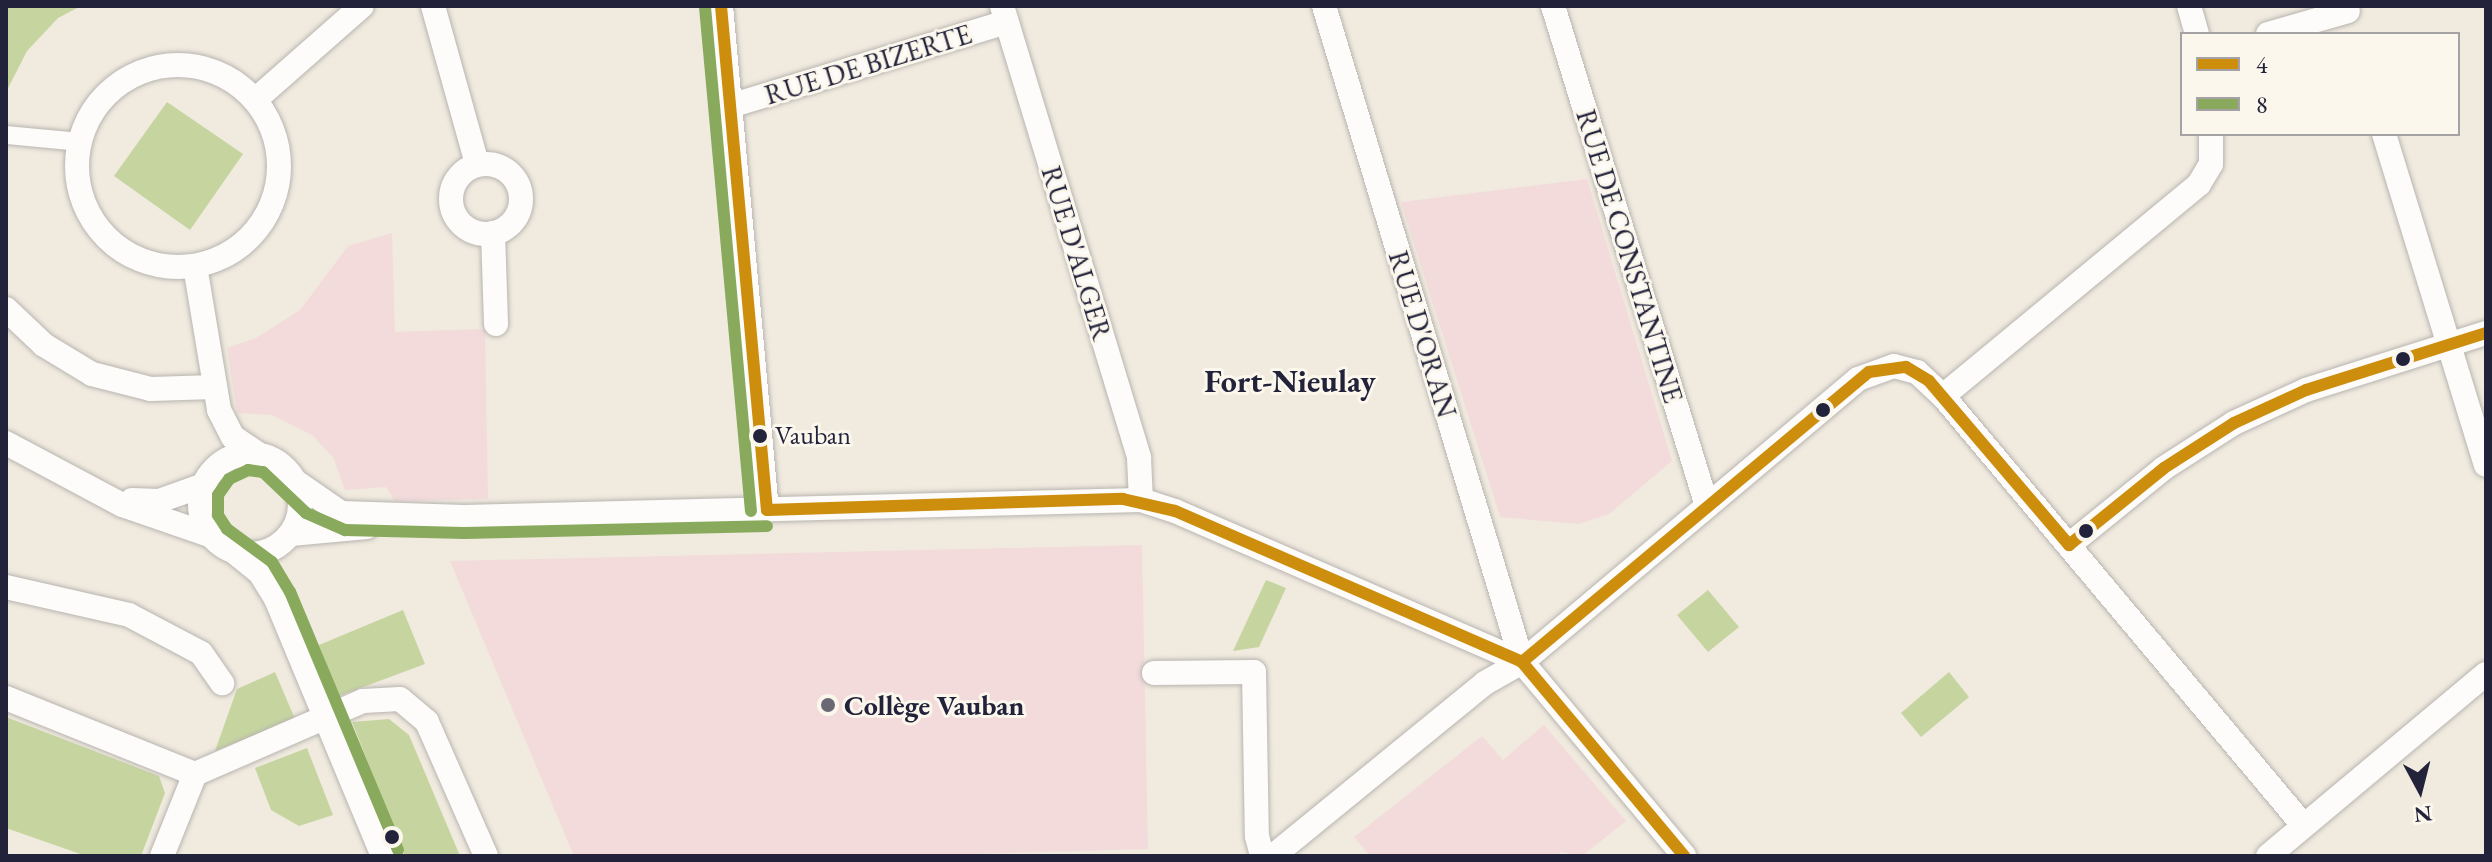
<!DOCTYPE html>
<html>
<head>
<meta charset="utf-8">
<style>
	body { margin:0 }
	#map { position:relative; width:2492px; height:862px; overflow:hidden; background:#f0eadf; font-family:"EB Garamond",serif }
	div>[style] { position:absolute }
	.built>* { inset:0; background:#f3dbdb }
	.green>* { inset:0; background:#c6d5a0 }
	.roads { filter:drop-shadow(0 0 2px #b8b5b0) drop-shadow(0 0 2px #b8b5b0) }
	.pedestrian>* { height:18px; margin:-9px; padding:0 9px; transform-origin:9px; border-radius:9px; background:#fdfcfa }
	.minor>* { height:24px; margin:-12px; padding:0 12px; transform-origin:12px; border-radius:12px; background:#fdfcfa }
	.minor>.ring { margin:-12px; padding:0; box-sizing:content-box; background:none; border:24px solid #fdfcfa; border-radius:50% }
	.bus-1>* { height:12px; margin:-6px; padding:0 6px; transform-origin:6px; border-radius:6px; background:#cc8e0c }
	.bus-2>* { height:12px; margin:-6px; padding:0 6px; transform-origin:6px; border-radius:6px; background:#89aa5d }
	.dots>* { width:22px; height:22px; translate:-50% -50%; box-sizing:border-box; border:4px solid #fbf7ec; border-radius:50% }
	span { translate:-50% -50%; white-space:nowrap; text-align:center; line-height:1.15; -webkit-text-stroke:6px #fbf7ec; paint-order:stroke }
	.bus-label { font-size:26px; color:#22223b }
	.left { translate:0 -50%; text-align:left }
	.street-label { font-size:28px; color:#22223b }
	.poi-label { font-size:28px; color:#22223b; font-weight:700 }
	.quarter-label { font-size:32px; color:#22223b; font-weight:700 }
	.frame { position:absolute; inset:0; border:8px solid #22223b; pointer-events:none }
	.legend { position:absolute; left:2180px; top:32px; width:280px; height:104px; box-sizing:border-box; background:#fbf7ec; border:2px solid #a4a2a5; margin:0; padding:10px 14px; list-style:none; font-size:24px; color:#22223b }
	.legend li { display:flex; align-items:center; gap:16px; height:40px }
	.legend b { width:40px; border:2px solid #a4a2a5 }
	.north { position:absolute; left:2380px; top:750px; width:80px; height:80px; -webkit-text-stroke:6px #fbf7ec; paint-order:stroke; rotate:173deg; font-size:22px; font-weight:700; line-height:32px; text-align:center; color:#22223b }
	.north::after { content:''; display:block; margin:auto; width:28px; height:36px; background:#22223b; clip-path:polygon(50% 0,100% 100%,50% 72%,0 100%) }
</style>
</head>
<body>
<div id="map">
	<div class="built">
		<div style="clip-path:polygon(1587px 179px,1672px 461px,1609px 514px,1579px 524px,1500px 517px,1401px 202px)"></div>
		<div style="clip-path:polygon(392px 233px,395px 332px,485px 329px,488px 499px,395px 501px,386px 487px,345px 490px,333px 457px,312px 435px,272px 415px,237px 413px,227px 348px,256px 338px,300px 310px,348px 246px)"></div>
		<div style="clip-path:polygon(1142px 545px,1148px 849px,904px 856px,574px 856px,450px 561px)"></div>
		<div style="clip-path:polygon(1544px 725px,1626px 821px,1582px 856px,1561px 852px,1556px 856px,1370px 856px,1354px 837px,1482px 736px,1503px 760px)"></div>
	</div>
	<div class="green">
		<div style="clip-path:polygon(6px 6px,81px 6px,58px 18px,27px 51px,6px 92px)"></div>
		<div style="clip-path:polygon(167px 102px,243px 154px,190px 230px,114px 176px)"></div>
		<div style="clip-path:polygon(1266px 580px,1286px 588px,1259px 647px,1233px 651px)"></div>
		<div style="clip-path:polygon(1708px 590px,1739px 627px,1708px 652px,1677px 615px)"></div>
		<div style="clip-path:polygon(403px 610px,425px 664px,339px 696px,319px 645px)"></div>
		<div style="clip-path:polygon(275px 672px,295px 719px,215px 751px,237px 689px)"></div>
		<div style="clip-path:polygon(1949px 672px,1969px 697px,1921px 737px,1901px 713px)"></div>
		<div style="clip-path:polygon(6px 717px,159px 776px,165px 793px,141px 856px,86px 856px,6px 828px)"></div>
		<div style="clip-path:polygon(389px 719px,409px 735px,460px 856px,405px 856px,352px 722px)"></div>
		<div style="clip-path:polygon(307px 748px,333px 815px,299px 826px,271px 810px,255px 768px)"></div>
	</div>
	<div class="roads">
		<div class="pedestrian">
			<div style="left:6px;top:135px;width:74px;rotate:5.4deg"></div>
		</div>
		<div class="minor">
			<div style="left:433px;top:6px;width:164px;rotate:74.4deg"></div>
			<div style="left:721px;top:6px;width:506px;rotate:84.79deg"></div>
			<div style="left:1002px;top:6px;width:472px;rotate:73.1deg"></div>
			<div style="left:1139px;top:458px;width:42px;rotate:87.3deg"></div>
			<div style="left:1324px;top:6px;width:685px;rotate:73.2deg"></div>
			<div style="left:1522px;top:662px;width:253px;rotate:50.1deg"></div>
			<div style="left:1553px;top:6px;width:523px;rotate:72.88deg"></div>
			<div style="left:2189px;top:6px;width:29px;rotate:74deg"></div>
			<div style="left:2268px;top:34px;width:83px;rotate:-16deg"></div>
			<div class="ring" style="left:77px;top:65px;width:178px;height:178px"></div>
			<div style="left:255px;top:100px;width:142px;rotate:-41.3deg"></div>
			<div style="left:730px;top:106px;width:289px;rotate:-16.9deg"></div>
			<div style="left:2384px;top:134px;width:346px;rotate:72.9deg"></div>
			<div class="ring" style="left:451px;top:164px;width:46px;height:46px"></div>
			<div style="left:493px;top:233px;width:91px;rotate:88.1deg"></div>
			<div style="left:195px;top:266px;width:146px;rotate:80.5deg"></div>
			<div style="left:219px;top:410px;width:30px;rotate:63deg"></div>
			<div style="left:233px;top:437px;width:30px;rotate:34deg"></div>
			<div style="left:6px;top:309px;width:52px;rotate:43.5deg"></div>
			<div style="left:44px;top:345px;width:56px;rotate:31.1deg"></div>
			<div style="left:92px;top:374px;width:61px;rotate:14.3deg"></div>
			<div style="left:151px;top:389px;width:64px;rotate:-1.8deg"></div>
			<div style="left:1943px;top:396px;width:332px;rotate:-39.6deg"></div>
			<div style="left:2199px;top:184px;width:23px;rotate:-59deg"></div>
			<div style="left:2211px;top:164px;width:30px;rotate:-90deg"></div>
			<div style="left:6px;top:443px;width:132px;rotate:28.1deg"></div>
			<div style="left:122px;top:505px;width:95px;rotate:19deg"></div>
			<div class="ring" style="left:200px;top:454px;width:76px;height:76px"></div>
			<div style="left:296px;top:482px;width:55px;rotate:34.6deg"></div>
			<div style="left:341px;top:513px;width:123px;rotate:1.9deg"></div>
			<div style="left:464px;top:517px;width:677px;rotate:-1.44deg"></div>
			<div style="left:1141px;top:500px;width:36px;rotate:18deg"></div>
			<div style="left:1175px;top:511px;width:378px;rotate:23.5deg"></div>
			<div style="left:132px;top:500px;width:27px;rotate:2deg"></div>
			<div style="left:159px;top:501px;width:48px;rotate:-19.6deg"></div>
			<div style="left:291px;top:534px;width:76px;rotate:-5.3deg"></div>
			<div style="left:2069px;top:545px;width:122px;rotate:-39deg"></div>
			<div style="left:2164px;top:468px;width:83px;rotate:-32.7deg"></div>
			<div style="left:2234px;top:423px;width:79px;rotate:-24.6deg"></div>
			<div style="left:2306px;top:390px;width:189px;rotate:-17.6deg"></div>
			<div style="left:233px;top:551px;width:35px;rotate:39deg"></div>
			<div style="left:260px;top:573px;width:31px;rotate:58deg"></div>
			<div style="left:276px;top:599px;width:278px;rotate:67.4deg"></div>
			<div style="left:6px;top:587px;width:126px;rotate:12.8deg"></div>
			<div style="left:129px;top:615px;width:81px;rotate:27.8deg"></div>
			<div style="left:201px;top:653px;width:37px;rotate:55deg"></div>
			<div style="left:1154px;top:673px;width:100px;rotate:-0.6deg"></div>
			<div style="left:1254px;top:672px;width:164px;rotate:89deg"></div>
			<div style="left:1257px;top:836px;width:21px;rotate:76deg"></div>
			<div style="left:6px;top:698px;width:204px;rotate:21.9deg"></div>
			<div style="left:195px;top:774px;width:183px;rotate:-23.5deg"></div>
			<div style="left:363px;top:701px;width:37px;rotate:-3deg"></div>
			<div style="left:400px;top:699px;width:35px;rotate:40deg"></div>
			<div style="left:427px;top:722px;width:146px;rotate:66.2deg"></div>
			<div style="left:162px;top:856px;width:88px;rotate:-68.1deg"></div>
			<div style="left:1273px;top:856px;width:274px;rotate:-39.2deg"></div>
			<div style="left:1485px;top:683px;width:43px;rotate:-29.6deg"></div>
			<div style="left:1522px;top:662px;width:439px;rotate:-40.1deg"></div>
			<div style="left:1858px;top:379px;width:38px;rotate:-20deg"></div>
			<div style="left:1894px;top:366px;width:24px;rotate:15deg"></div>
			<div style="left:1917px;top:372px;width:35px;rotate:43deg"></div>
			<div style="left:1943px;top:396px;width:561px;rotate:49.99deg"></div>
			<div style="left:2268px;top:856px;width:284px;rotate:-39.9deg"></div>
		</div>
	</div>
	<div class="bus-1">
		<div style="left:721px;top:6px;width:506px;rotate:84.79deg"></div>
		<div style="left:767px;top:510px;width:356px;rotate:-1.8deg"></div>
		<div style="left:1123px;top:499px;width:53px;rotate:13deg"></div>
		<div style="left:1175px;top:511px;width:378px;rotate:23.5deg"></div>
		<div style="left:1522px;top:662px;width:253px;rotate:50.1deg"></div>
		<div style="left:1522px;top:662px;width:452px;rotate:-39.9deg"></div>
		<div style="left:1869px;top:372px;width:37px;rotate:-8deg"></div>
		<div style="left:1906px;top:367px;width:27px;rotate:31deg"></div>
		<div style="left:1929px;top:381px;width:216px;rotate:49.5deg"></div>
		<div style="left:2069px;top:545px;width:122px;rotate:-39deg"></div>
		<div style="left:2164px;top:468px;width:83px;rotate:-32.7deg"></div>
		<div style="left:2234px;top:423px;width:79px;rotate:-24.6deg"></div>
		<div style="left:2306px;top:390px;width:189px;rotate:-17.6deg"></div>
	</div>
	<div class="bus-2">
		<div style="left:705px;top:7px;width:506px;rotate:84.79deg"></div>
		<div style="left:398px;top:850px;width:280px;rotate:-112.7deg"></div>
		<div style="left:290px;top:592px;width:35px;rotate:-121deg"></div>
		<div style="left:272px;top:562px;width:56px;rotate:-143.7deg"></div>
		<div style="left:227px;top:529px;width:17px;rotate:-123deg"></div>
		<div style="left:218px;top:515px;width:20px;rotate:-90deg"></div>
		<div style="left:218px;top:495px;width:19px;rotate:-55deg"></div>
		<div style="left:229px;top:479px;width:21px;rotate:-25deg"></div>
		<div style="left:248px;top:470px;width:15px;rotate:8deg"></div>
		<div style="left:263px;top:472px;width:59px;rotate:43.6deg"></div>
		<div style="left:306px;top:513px;width:43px;rotate:23.6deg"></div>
		<div style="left:345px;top:530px;width:119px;rotate:1.4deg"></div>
		<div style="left:464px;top:533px;width:303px;rotate:-1.3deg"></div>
	</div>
	<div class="dots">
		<div style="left:2403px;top:359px;background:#22223b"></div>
		<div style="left:1823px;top:410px;background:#22223b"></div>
		<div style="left:760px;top:436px;background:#22223b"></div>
		<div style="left:2086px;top:531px;background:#22223b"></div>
		<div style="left:828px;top:705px;background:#6a6874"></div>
		<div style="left:392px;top:837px;background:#22223b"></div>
	</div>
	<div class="bus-label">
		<span class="left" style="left:775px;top:436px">Vauban</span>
	</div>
	<div class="street-label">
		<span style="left:868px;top:64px;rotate:-17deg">RUE DE BIZERTE</span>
		<span style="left:1077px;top:253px;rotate:73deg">RUE D'ALGER</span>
		<span style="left:1630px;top:256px;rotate:73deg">RUE DE CONSTANTINE</span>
		<span style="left:1423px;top:334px;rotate:73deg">RUE D'ORAN</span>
	</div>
	<div class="poi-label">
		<span class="left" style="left:844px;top:705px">Collège Vauban</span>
	</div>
	<div class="quarter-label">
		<span style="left:1290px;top:381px">Fort-Nieulay</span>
	</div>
	<div class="frame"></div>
	<ul class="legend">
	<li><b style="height:10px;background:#cc8e0c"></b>4</li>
	<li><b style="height:10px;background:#89aa5d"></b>8</li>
	</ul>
	<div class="north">N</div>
</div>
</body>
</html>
